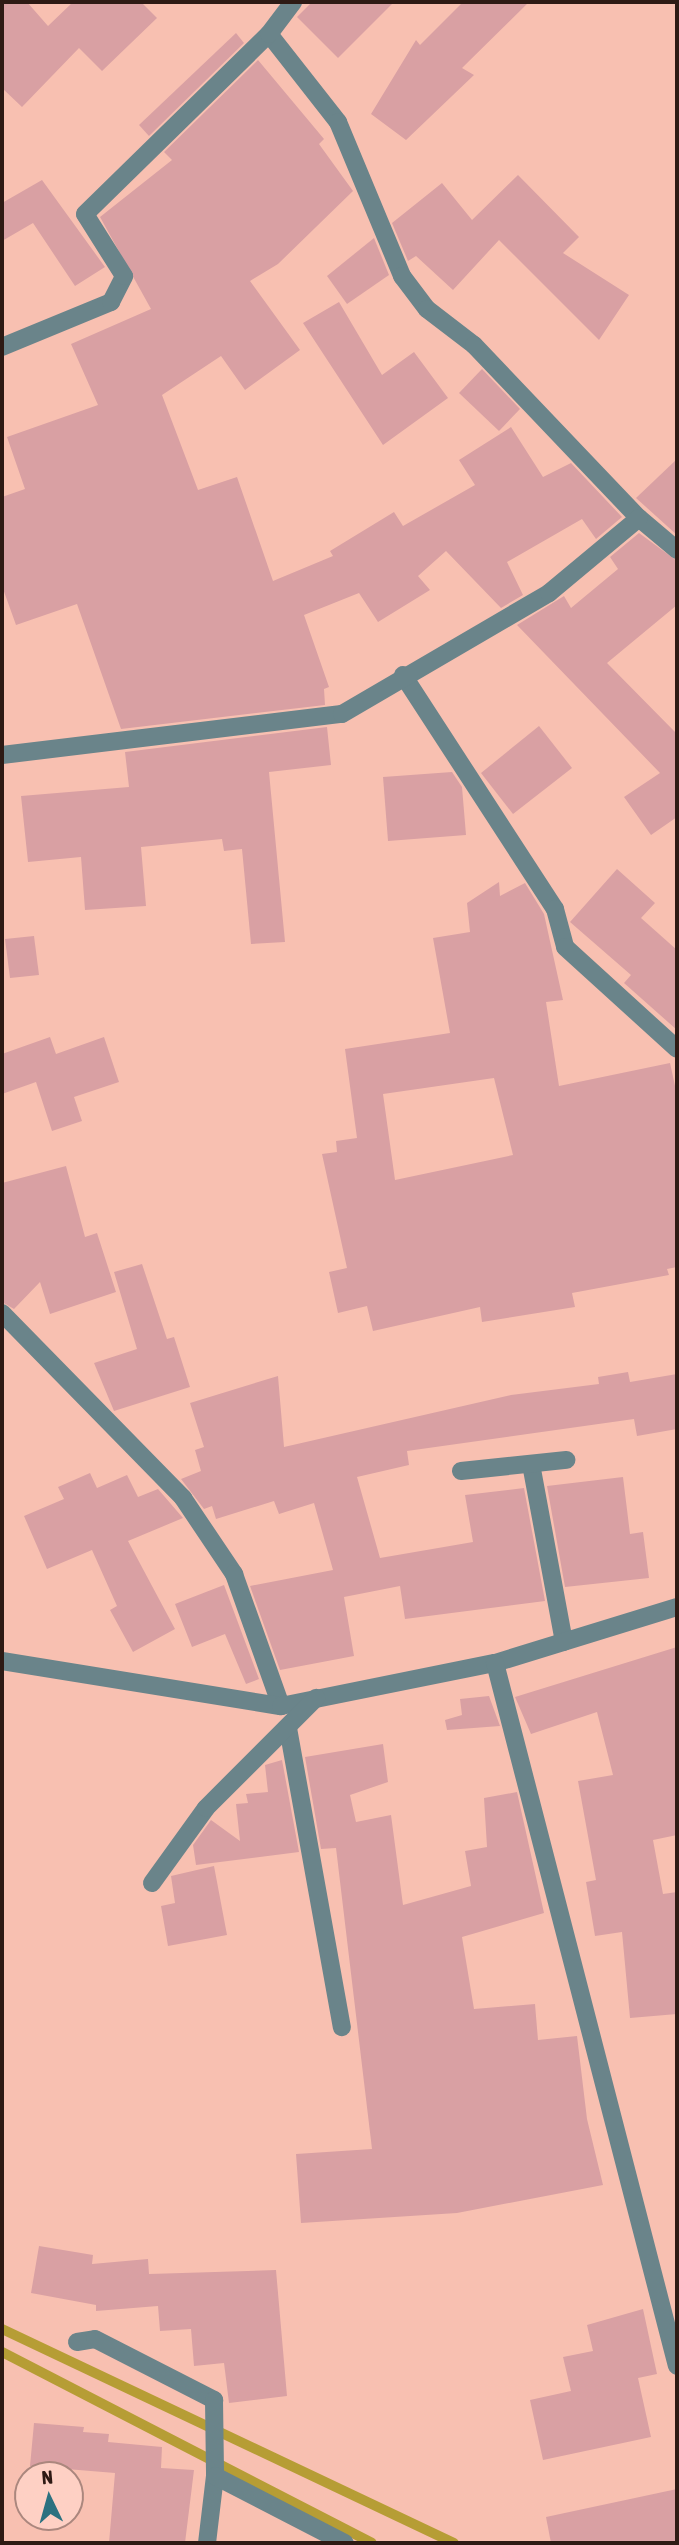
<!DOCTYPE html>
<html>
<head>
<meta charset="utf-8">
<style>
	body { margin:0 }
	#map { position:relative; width:679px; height:2545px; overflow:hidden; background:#f8c0b1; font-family:"Asap Condensed",sans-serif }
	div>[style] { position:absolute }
	.stream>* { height:10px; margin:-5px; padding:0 5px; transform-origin:5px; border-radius:5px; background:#b69d35 }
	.building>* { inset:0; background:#d9a0a3 }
	.minor>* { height:18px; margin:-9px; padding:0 9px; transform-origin:9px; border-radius:9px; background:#6a848a }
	span { translate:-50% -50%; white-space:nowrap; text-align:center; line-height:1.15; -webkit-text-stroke:6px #fed0c4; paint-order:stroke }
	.frame { position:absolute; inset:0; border:4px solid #2e1a14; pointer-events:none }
	.north { position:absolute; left:14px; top:2461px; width:70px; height:70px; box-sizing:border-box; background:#fed0c4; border:2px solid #ab877e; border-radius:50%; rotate:355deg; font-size:19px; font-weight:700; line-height:28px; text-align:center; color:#2e1a14 }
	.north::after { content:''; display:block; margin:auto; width:24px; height:32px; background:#2c7180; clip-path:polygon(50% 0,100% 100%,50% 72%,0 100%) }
</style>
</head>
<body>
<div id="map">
	<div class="stream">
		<div style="left:2px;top:2329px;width:500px;rotate:25.34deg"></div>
		<div style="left:2px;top:2352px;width:416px;rotate:27.3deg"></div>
	</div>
	<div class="building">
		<div style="clip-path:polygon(2px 2px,27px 2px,48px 26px,73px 2px,141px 2px,157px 18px,102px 71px,79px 48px,22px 107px,2px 88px)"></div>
		<div style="clip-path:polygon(312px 2px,394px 2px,338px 58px,297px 17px)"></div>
		<div style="clip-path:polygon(463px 2px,529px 2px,462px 68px,474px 75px,406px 140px,371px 114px,416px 40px,420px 45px)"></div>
		<div style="clip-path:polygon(236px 33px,244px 43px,149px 136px,139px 125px)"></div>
		<div style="clip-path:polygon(258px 60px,324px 139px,319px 144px,353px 191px,278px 264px,250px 281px,300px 350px,245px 390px,221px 356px,162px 395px,198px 490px,237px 477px,273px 581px,333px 556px,330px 551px,394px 512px,403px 526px,475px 485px,459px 460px,511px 427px,543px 477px,571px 463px,622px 517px,596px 539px,582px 519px,507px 562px,523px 595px,501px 608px,446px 551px,418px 576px,430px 590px,378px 622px,359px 593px,304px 615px,329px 687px,324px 689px,325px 705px,121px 729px,77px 604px,16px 625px,2px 586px,2px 497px,25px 489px,7px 437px,98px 405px,71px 344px,151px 309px,100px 217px,172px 160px,164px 152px)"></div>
		<div style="clip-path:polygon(518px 175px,579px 237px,563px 253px,629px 295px,599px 340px,499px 240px,453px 290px,416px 256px,408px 261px,392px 223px,442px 183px,472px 220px)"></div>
		<div style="clip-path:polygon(42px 180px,105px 267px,75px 286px,33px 223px,2px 241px,2px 203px)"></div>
		<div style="clip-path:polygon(374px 238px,389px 275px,347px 304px,327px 276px)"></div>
		<div style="clip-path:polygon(339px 302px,382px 375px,414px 352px,448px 398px,383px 445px,303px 323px)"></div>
		<div style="clip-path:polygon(482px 369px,520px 409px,499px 431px,459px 393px)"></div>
		<div style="clip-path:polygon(677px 459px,677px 535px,636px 498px)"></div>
		<div style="clip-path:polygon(639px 533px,677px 561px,677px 605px,607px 663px,677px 734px,677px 817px,651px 835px,624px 797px,660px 773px,517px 625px,564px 596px,571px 608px,618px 569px,610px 557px)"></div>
		<div style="clip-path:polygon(539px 726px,572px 768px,513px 814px,481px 773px)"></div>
		<div style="clip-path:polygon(327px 727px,331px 765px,269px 772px,285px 942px,251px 944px,242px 849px,224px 851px,222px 839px,141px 847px,146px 906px,85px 910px,81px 857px,28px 862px,21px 796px,129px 787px,125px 752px)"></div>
		<div style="clip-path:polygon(452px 772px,462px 787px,466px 835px,388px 841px,383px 777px)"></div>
		<div style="clip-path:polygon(617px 869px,655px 903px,641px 918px,677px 950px,677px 1030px,624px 983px,631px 975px,570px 922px)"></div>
		<div style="clip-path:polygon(evenodd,499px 882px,500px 896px,525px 883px,544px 914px,563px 1000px,546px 1002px,559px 1086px,670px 1063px,677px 1095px,677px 1267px,667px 1269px,669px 1275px,572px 1293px,575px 1307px,482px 1322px,480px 1307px,373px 1331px,367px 1306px,338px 1313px,329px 1272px,347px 1268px,322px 1154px,337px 1152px,336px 1141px,357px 1138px,345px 1049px,450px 1033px,433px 938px,470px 932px,467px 903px,499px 882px,494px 1078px,513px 1155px,395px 1180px,383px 1094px,494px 1078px)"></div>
		<div style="clip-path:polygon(34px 936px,39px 975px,10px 978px,5px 939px)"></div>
		<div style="clip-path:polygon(50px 1037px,56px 1054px,104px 1037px,119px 1082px,74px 1097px,82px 1121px,52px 1131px,36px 1082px,2px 1094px,2px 1054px)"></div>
		<div style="clip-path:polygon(66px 1166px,85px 1237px,97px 1233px,116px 1292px,50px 1314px,40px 1282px,14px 1309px,2px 1302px,2px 1183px)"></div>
		<div style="clip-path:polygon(142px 1264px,167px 1339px,174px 1337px,190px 1387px,114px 1411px,94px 1363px,137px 1349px,114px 1272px)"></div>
		<div style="clip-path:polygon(628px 1372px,630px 1382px,677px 1374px,677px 1429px,637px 1436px,634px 1419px,407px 1451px,409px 1465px,357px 1477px,380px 1558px,473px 1542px,465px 1495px,524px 1488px,545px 1601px,405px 1619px,400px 1586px,344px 1597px,354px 1656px,280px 1670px,250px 1586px,333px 1570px,314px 1503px,279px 1514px,274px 1501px,216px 1519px,212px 1506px,204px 1509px,181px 1479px,201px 1471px,195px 1450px,204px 1447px,190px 1403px,278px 1376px,284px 1447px,511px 1395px,599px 1384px,598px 1377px)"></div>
		<div style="clip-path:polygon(90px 1473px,97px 1488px,127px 1475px,138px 1497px,158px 1489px,183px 1518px,128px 1541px,175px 1629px,133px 1652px,110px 1610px,117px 1606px,92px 1550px,47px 1569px,24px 1516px,64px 1499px,58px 1487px)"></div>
		<div style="clip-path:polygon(623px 1477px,630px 1534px,643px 1532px,649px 1578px,565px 1587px,547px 1486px)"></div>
		<div style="clip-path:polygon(224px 1585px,259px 1679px,246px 1684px,225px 1634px,192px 1647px,175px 1604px)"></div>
		<div style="clip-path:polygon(677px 1647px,677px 1835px,653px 1840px,663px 1894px,677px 1892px,677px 2014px,630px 2018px,622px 1932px,595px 1936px,586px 1882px,596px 1880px,578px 1781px,613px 1775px,597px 1712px,531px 1734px,515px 1697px)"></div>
		<div style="clip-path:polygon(489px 1696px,500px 1726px,447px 1730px,445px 1720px,462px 1715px,460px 1699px)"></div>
		<div style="clip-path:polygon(383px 1744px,388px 1782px,350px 1795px,356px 1822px,391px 1815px,403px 1905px,471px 1886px,465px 1851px,487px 1847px,484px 1798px,517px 1792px,544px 1913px,462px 1937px,474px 2009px,535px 2004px,538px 2040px,577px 2036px,587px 2119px,603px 2185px,457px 2213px,301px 2223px,296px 2154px,372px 2149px,336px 1848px,321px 1849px,305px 1757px)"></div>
		<div style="clip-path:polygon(282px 1760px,299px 1852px,196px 1865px,193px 1845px,211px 1820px,240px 1841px,236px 1804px,248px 1803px,246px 1794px,268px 1792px,265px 1765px)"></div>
		<div style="clip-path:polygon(214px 1866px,227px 1935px,168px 1946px,161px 1906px,175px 1903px,171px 1876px)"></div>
		<div style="clip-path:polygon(39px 2246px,93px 2255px,92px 2264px,148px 2259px,149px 2274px,276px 2270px,287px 2396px,229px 2403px,224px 2363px,194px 2366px,191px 2329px,160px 2331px,158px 2306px,96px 2311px,96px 2305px,31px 2293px)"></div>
		<div style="clip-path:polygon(643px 2309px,657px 2374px,638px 2378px,651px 2437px,543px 2460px,530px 2400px,571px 2391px,563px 2357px,593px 2351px,587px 2325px)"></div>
		<div style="clip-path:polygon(34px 2423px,84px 2427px,83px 2432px,109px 2434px,108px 2442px,162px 2447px,161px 2468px,194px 2470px,185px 2543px,109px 2543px,115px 2473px,30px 2466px)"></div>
		<div style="clip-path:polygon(677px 2489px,677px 2543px,551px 2543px,546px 2517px)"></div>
	</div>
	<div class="minor">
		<div style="left:269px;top:34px;width:112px;rotate:51.9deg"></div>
		<div style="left:338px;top:122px;width:167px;rotate:67.4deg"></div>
		<div style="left:402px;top:276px;width:41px;rotate:52.9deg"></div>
		<div style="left:427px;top:309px;width:59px;rotate:37.5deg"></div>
		<div style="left:474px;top:345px;width:239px;rotate:46.4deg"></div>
		<div style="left:639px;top:518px;width:50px;rotate:40.1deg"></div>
		<div style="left:2px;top:347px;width:118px;rotate:-22.4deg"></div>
		<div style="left:111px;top:302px;width:29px;rotate:-63deg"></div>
		<div style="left:124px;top:276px;width:73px;rotate:-122.2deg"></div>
		<div style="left:85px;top:214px;width:257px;rotate:-44.4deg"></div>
		<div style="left:269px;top:34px;width:40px;rotate:-53deg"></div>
		<div style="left:403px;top:675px;width:279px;rotate:57deg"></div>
		<div style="left:555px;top:909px;width:39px;rotate:75deg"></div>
		<div style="left:565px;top:947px;width:151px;rotate:42.3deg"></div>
		<div style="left:2px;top:755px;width:342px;rotate:-6.9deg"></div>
		<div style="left:342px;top:714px;width:240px;rotate:-30.3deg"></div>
		<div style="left:549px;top:593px;width:117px;rotate:-39.8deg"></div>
		<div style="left:2px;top:1313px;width:259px;rotate:45.6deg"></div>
		<div style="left:183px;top:1498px;width:92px;rotate:56.1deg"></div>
		<div style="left:234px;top:1574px;width:140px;rotate:70.4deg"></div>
		<div style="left:531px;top:1464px;width:181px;rotate:79.5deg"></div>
		<div style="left:461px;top:1471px;width:106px;rotate:-6deg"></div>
		<div style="left:2px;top:1661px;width:283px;rotate:9.2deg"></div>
		<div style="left:281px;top:1706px;width:218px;rotate:-11.4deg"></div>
		<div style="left:495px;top:1663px;width:190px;rotate:-17.1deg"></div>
		<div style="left:495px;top:1663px;width:726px;rotate:75.49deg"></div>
		<div style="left:288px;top:1728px;width:304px;rotate:79.8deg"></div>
		<div style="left:152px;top:1883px;width:92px;rotate:-54.2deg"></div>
		<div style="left:206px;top:1808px;width:156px;rotate:-45deg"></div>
		<div style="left:77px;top:2342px;width:18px;rotate:-9deg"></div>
		<div style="left:95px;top:2339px;width:134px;rotate:27.1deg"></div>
		<div style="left:214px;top:2400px;width:76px;rotate:89.2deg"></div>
		<div style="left:207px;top:2543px;width:67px;rotate:-83.2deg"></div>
		<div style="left:215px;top:2476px;width:146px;rotate:27.3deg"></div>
	</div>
	<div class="frame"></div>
	<div class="north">N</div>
</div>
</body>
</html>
